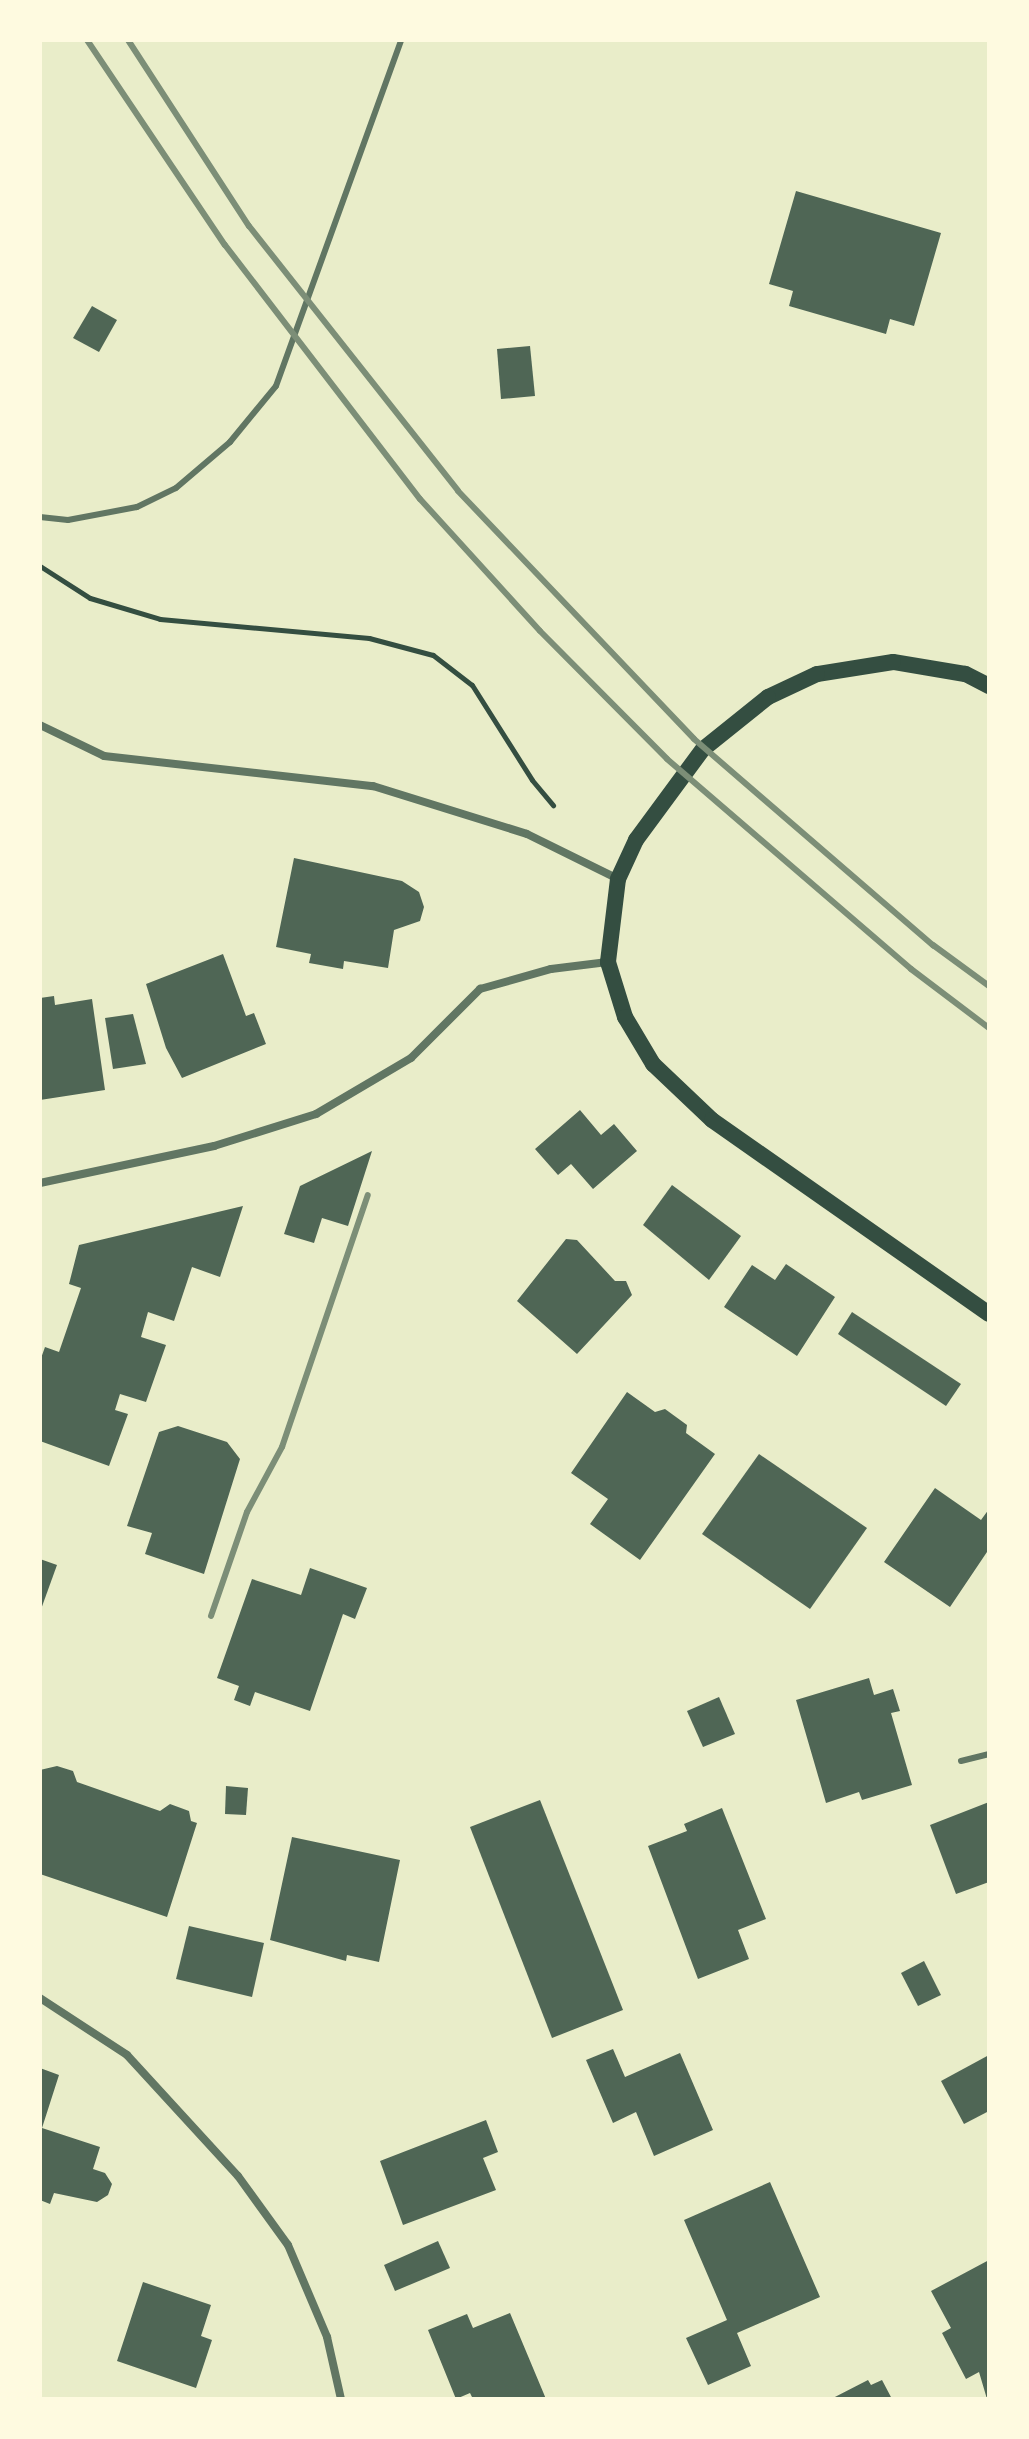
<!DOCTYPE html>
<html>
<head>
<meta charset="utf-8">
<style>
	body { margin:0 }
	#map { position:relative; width:1029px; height:2439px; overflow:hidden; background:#e9edc9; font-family:"Asap Condensed",sans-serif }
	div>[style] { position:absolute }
	.building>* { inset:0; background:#4f6655 }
	.path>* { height:5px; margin:-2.5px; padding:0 2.5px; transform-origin:2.5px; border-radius:2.5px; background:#344e41 }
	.service>* { height:6px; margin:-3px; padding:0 3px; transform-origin:3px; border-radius:3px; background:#617663 }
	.minor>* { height:8px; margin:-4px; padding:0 4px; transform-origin:4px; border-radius:4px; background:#617663 }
	.secondary>* { height:16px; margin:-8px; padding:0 8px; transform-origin:8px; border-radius:8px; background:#344e41 }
	.rail>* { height:6px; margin:-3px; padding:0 3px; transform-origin:3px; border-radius:3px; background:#7c8e77 }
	span { translate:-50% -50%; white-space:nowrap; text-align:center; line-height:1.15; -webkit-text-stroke:7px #fefae0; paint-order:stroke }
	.frame { position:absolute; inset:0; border:42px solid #fefae0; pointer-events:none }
</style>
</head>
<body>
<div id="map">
	<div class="building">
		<div style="clip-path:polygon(796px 191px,941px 233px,914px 326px,890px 319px,886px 334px,789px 306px,793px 291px,769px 284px)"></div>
		<div style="clip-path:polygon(92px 306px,117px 320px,99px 352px,73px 338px)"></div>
		<div style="clip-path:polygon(530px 346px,535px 396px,501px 399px,497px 349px)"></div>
		<div style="clip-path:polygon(294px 858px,402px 881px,419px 892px,424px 907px,420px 921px,394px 930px,388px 968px,344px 961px,343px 969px,309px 963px,311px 954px,276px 947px)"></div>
		<div style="clip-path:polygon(223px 954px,246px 1016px,254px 1013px,266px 1044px,182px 1078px,166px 1048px,146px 984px)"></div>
		<div style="clip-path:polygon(54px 996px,55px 1005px,92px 999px,105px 1090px,40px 1100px,40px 998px)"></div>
		<div style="clip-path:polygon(133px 1014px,146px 1064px,113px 1069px,105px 1018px)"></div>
		<div style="clip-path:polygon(580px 1110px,601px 1135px,614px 1124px,637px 1151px,593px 1189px,571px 1164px,558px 1175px,535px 1149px)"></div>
		<div style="clip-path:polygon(372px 1151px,348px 1226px,322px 1218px,314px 1243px,284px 1234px,300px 1186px)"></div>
		<div style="clip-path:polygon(672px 1185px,741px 1236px,709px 1280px,643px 1225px)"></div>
		<div style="clip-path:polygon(243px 1206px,220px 1277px,192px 1267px,174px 1321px,148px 1312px,141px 1337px,166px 1345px,146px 1402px,120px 1394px,115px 1410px,128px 1414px,109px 1466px,40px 1441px,40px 1361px,45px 1347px,59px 1352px,81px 1288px,69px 1284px,79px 1245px)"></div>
		<div style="clip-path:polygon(566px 1239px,577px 1240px,615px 1281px,626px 1281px,632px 1295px,577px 1354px,517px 1301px)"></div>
		<div style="clip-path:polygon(786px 1264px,835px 1297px,797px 1356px,724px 1307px,752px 1265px,775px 1280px)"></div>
		<div style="clip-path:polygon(852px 1312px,961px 1384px,946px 1406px,838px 1334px)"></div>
		<div style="clip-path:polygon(627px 1392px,655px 1412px,665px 1409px,687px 1425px,686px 1433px,715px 1454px,640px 1560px,590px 1524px,608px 1499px,571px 1473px)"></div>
		<div style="clip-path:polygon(178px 1426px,227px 1442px,240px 1459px,204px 1574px,145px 1554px,152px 1533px,127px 1526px,159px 1432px)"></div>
		<div style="clip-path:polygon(759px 1454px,867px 1528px,810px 1609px,702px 1534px)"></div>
		<div style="clip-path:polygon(935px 1488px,981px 1520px,989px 1509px,989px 1549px,950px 1607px,884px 1562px)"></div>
		<div style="clip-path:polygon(40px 1559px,57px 1565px,40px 1612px)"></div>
		<div style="clip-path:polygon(310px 1568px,367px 1588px,355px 1619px,343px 1614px,310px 1711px,255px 1692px,250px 1706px,234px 1700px,239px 1686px,217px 1678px,252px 1579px,301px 1595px)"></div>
		<div style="clip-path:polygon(869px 1678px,874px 1695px,893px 1689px,900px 1711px,891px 1713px,912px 1785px,862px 1800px,859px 1792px,826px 1803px,796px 1700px)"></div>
		<div style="clip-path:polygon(719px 1697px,735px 1734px,703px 1747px,687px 1711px)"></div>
		<div style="clip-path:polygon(57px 1766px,73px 1771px,77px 1782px,160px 1811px,170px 1804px,189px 1811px,191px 1821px,197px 1823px,167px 1917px,40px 1874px,40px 1770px)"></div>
		<div style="clip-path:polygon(226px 1786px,248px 1788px,246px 1815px,225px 1814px)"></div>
		<div style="clip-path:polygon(540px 1800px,623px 2010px,552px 2038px,470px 1827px)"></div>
		<div style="clip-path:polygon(989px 1802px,989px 1882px,956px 1894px,930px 1825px)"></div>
		<div style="clip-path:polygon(722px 1808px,766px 1919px,738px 1930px,749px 1959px,698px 1979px,648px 1846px,687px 1831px,684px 1824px)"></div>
		<div style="clip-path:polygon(292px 1837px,400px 1860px,379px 1962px,347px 1955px,346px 1961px,270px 1940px)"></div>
		<div style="clip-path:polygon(189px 1926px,264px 1943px,252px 1997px,176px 1979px)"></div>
		<div style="clip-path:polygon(924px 1961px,941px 1995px,918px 2006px,901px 1973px)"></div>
		<div style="clip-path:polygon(613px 2049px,625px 2077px,680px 2053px,713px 2130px,654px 2156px,636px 2112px,613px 2123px,586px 2060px)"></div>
		<div style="clip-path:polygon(989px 2055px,989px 2111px,964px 2124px,941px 2081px)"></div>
		<div style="clip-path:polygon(40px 2068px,59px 2075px,42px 2128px,100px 2147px,93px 2169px,105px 2173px,112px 2184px,108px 2195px,97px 2202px,54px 2193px,50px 2204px,40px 2200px)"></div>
		<div style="clip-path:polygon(486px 2120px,498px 2152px,483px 2158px,496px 2190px,403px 2225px,380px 2161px)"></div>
		<div style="clip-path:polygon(770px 2182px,820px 2297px,737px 2333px,751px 2366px,708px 2385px,686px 2338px,727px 2320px,684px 2220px)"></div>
		<div style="clip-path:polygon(438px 2241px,450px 2268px,395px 2291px,384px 2265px)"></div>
		<div style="clip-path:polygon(989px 2260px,989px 2399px,987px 2399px,979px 2372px,966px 2379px,942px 2333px,951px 2328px,931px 2291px)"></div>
		<div style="clip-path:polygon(143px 2282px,211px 2305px,201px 2336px,212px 2340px,196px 2388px,117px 2361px)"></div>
		<div style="clip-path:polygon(510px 2313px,546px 2399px,473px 2399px,470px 2393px,456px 2399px,428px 2330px,467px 2314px,473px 2328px)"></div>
		<div style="clip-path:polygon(868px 2380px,871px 2385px,882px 2380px,892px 2399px,831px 2399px)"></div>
	</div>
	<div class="path">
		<div style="left:40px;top:566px;width:59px;rotate:32.6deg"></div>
		<div style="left:90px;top:598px;width:73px;rotate:16.7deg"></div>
		<div style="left:160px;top:619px;width:210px;rotate:5.2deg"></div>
		<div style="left:369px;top:638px;width:66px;rotate:14.9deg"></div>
		<div style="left:433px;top:655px;width:49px;rotate:37.6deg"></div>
		<div style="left:472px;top:685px;width:112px;rotate:57.7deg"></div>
		<div style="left:532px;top:780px;width:33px;rotate:50deg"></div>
	</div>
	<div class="service">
		<div style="left:40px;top:517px;width:28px;rotate:6deg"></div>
		<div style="left:68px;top:520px;width:70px;rotate:-10.7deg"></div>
		<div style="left:137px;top:507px;width:43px;rotate:-26deg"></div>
		<div style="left:176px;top:488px;width:71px;rotate:-40.4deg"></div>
		<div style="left:230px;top:442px;width:72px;rotate:-50.6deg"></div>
		<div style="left:276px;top:386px;width:368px;rotate:-70.1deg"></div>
		<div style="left:961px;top:1761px;width:29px;rotate:-14deg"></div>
	</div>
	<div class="minor">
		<div style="left:40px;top:725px;width:71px;rotate:25.8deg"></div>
		<div style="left:104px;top:756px;width:271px;rotate:6.4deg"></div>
		<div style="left:373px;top:786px;width:161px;rotate:17.3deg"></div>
		<div style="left:527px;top:834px;width:102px;rotate:26.3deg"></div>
		<div style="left:40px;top:1183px;width:178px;rotate:-12deg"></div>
		<div style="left:214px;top:1146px;width:107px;rotate:-17.4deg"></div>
		<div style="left:316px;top:1114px;width:110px;rotate:-30.5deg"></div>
		<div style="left:411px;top:1058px;width:98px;rotate:-45deg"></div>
		<div style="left:480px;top:989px;width:74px;rotate:-15.7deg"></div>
		<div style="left:551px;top:969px;width:57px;rotate:-7deg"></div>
		<div style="left:40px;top:1998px;width:104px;rotate:33.2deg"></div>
		<div style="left:127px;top:2055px;width:164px;rotate:47.5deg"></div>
		<div style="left:238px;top:2176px;width:85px;rotate:54.1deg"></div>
		<div style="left:288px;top:2245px;width:100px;rotate:67deg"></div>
		<div style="left:327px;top:2337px;width:64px;rotate:77.3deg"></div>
	</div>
	<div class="secondary">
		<div style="left:989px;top:686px;width:27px;rotate:-153deg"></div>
		<div style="left:965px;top:674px;width:73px;rotate:-170.5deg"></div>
		<div style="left:893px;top:662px;width:77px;rotate:171deg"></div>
		<div style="left:817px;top:674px;width:54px;rotate:154.9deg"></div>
		<div style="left:768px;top:697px;width:83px;rotate:141.3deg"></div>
		<div style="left:703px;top:749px;width:113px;rotate:126.4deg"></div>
		<div style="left:636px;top:840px;width:43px;rotate:114.8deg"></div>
		<div style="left:618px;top:879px;width:84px;rotate:96.9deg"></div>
		<div style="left:608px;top:962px;width:58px;rotate:72.8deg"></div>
		<div style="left:625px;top:1017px;width:55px;rotate:59.2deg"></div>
		<div style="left:653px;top:1064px;width:81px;rotate:43.5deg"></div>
		<div style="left:712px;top:1120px;width:338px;rotate:35deg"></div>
	</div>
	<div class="rail">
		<div style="left:87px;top:40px;width:247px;rotate:56.1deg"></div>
		<div style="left:225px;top:245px;width:320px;rotate:52.5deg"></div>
		<div style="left:420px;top:499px;width:178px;rotate:47.7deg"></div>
		<div style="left:540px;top:631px;width:180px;rotate:45.2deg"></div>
		<div style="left:667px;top:759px;width:322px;rotate:40.7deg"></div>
		<div style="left:911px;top:969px;width:98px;rotate:37.1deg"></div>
		<div style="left:128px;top:40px;width:222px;rotate:57deg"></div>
		<div style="left:249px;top:226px;width:337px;rotate:51.7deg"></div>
		<div style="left:458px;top:491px;width:342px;rotate:46.4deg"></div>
		<div style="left:694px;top:739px;width:316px;rotate:40.8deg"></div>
		<div style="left:933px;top:945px;width:69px;rotate:36.2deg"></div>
		<div style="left:211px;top:1616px;width:110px;rotate:-70.9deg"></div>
		<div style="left:247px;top:1512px;width:74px;rotate:-61.7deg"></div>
		<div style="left:282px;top:1447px;width:266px;rotate:-71.2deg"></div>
	</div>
	<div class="frame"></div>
</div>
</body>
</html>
